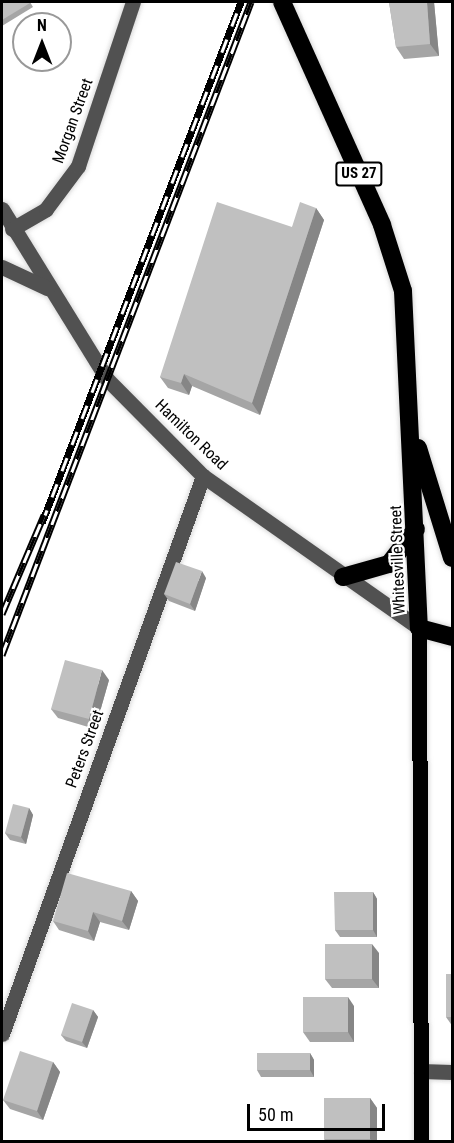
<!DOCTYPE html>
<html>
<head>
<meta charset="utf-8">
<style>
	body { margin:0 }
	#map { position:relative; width:454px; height:1143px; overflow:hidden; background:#fff; font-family:"Roboto Condensed",sans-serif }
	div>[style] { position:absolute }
	.roads { filter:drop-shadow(0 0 2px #dbdbdb) drop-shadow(0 0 2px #dbdbdb) }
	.minor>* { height:15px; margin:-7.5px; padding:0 7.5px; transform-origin:7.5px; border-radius:7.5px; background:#515151 }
	.major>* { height:15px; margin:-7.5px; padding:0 7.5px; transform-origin:7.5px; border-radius:7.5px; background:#000 }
	.highway>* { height:18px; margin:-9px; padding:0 9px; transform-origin:9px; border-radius:9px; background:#000 }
	.rail>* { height:7px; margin-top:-3.5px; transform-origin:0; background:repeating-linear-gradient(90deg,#fff 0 14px,#000 0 28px); box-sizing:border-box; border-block:2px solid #000 }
	.wall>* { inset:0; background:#a5a5a5 }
	.shaded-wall>* { inset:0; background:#868686 }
	.building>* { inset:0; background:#c0c0c0 }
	span { translate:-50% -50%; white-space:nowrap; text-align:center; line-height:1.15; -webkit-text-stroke:4.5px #fff; paint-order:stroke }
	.shield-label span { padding:2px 4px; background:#fff; border:2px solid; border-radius:4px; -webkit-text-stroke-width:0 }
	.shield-label { font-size:15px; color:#000; font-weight:700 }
	.street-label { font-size:16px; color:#000 }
	.frame { position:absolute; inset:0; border:3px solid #000; pointer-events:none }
	.north { position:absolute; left:12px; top:12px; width:60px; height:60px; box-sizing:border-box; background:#fff; border:2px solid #999; border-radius:50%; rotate:0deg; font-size:16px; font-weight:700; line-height:24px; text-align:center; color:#000 }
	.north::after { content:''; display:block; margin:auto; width:21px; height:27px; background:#000; clip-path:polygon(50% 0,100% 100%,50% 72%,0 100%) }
	.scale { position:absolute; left:247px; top:1104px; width:138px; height:27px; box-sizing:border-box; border:3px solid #000; border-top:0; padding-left:8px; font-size:18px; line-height:21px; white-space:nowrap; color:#000; -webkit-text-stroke:4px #fff; paint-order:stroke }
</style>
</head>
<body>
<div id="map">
	<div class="roads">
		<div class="minor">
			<div style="left:2px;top:209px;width:200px;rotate:58.3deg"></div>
			<div style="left:107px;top:379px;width:136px;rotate:45.3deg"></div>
			<div style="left:203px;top:476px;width:264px;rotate:35.1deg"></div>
			<div style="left:12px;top:229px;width:39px;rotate:-30deg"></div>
			<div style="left:46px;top:209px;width:54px;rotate:-53.3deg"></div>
			<div style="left:78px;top:166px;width:173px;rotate:-71.5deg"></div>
			<div style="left:2px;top:267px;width:50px;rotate:25deg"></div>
			<div style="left:2px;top:1034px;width:593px;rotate:-70.19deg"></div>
			<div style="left:421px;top:1071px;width:31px;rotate:2deg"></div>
		</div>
		<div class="major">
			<div style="left:419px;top:628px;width:514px;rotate:89.78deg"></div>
		</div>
		<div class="highway">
			<div style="left:282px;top:2px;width:244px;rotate:65.8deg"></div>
			<div style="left:382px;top:225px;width:69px;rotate:72.3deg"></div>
			<div style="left:403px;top:291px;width:337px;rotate:87.3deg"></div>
			<div style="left:419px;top:628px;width:34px;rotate:15deg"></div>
			<div style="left:418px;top:448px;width:115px;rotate:72.8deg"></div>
			<div style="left:343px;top:577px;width:48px;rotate:-15.8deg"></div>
			<div style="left:389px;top:564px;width:44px;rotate:-52.4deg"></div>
		</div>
	</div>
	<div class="rail">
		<div style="left:42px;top:523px;width:558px;rotate:-69.1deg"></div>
		<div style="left:2px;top:614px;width:108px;rotate:-67deg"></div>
		<div style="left:2px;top:655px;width:699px;rotate:-69.13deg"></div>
	</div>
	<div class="wall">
		<div style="clip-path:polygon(2px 2px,30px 2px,33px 7px,2px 26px)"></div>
		<div style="clip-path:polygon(389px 2px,434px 2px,439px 56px,404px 59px,396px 47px)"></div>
		<div style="clip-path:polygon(316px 208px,324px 220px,260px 415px,192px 386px,189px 395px,168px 388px,160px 377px,292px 227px)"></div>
		<div style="clip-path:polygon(206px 578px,195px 611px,169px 601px,164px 594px)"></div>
		<div style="clip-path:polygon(109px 680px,95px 729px,58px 718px,51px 709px)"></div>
		<div style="clip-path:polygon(29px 808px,33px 815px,26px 844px,10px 840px,5px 833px)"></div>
		<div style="clip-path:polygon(131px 891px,138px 901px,129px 930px,100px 922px,94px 941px,59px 930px,53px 921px)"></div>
		<div style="clip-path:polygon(373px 892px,377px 899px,377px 937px,340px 937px,335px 930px)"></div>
		<div style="clip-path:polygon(379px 953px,379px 988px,332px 988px,325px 979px)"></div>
		<div style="clip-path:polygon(453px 974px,453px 1027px,446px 1017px)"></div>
		<div style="clip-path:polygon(354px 1006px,354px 1042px,310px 1042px,303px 1032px)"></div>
		<div style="clip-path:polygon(93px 1010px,98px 1017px,87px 1048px,66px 1041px,61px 1035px)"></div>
		<div style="clip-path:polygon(310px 1053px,314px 1060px,314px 1077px,261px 1077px,257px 1070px)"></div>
		<div style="clip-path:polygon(53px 1062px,60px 1072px,43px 1120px,10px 1109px,3px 1100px)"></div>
		<div style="clip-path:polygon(370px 1098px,377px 1108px,377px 1142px,326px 1142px,324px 1139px)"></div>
	</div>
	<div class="shaded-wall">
		<div style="clip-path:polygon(427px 2px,434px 2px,439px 56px,430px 44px)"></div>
		<div style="clip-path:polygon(316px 208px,324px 220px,260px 415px,252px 403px)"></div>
		<div style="clip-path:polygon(184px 374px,192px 386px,189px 395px,181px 383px)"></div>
		<div style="clip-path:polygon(202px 571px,206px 578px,195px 611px,190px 604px)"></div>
		<div style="clip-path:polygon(102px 670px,109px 680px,95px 729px,89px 719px)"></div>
		<div style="clip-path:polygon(29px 808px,33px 815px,26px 844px,21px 837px)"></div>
		<div style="clip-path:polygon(131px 891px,138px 901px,129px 930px,122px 921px)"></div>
		<div style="clip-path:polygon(373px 892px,377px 899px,377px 937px,373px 930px)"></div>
		<div style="clip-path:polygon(93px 912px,100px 922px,94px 941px,88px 931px)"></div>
		<div style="clip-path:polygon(372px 944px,379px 953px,379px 988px,372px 979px)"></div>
		<div style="clip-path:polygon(348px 997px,354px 1006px,354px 1042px,348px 1032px)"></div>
		<div style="clip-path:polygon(93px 1010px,98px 1017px,87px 1048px,82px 1042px)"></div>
		<div style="clip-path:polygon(310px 1053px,314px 1060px,314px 1077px,310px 1070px)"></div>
		<div style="clip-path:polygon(53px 1062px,60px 1072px,43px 1120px,37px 1111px)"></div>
		<div style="clip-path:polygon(370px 1098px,377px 1108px,377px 1142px,372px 1142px,370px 1139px)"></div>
	</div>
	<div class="building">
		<div style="clip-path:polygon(2px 2px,29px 2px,30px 3px,2px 20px)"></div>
		<div style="clip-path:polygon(389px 2px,427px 2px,430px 44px,396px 47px)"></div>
		<div style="clip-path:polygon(217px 202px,292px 227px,300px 202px,316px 208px,252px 403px,184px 374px,181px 383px,160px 377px)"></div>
		<div style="clip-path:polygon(176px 562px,202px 571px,190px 604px,164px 594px)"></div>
		<div style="clip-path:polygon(65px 660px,102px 670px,89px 719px,51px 709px)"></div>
		<div style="clip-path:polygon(13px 804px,29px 808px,21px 837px,5px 833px)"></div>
		<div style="clip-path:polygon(67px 873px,131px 891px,122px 921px,93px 912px,88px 931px,53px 921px)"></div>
		<div style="clip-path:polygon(334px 892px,373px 892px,373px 930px,335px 930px)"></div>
		<div style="clip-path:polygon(325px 944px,372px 944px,372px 979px,325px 979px)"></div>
		<div style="clip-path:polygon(446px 974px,453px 974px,453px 1017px,446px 1017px)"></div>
		<div style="clip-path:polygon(303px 997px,348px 997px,348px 1032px,303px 1032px)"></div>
		<div style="clip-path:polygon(72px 1003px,93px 1010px,82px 1042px,61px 1035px)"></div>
		<div style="clip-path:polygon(20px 1051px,53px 1062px,37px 1111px,3px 1100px)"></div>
		<div style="clip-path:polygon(257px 1053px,310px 1053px,310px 1070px,257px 1070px)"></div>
		<div style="clip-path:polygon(324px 1098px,370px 1098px,370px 1139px,324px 1139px)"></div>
	</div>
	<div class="shield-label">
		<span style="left:359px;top:174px">US 27</span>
	</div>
	<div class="street-label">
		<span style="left:73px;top:121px;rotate:-70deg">Morgan Street</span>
		<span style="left:191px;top:435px;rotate:44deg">Hamilton Road</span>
		<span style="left:398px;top:560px;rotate:-92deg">Whitesville Street</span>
		<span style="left:85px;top:749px;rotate:-70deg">Peters Street</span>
	</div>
	<div class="frame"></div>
	<div class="north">N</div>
	<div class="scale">50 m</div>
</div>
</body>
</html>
